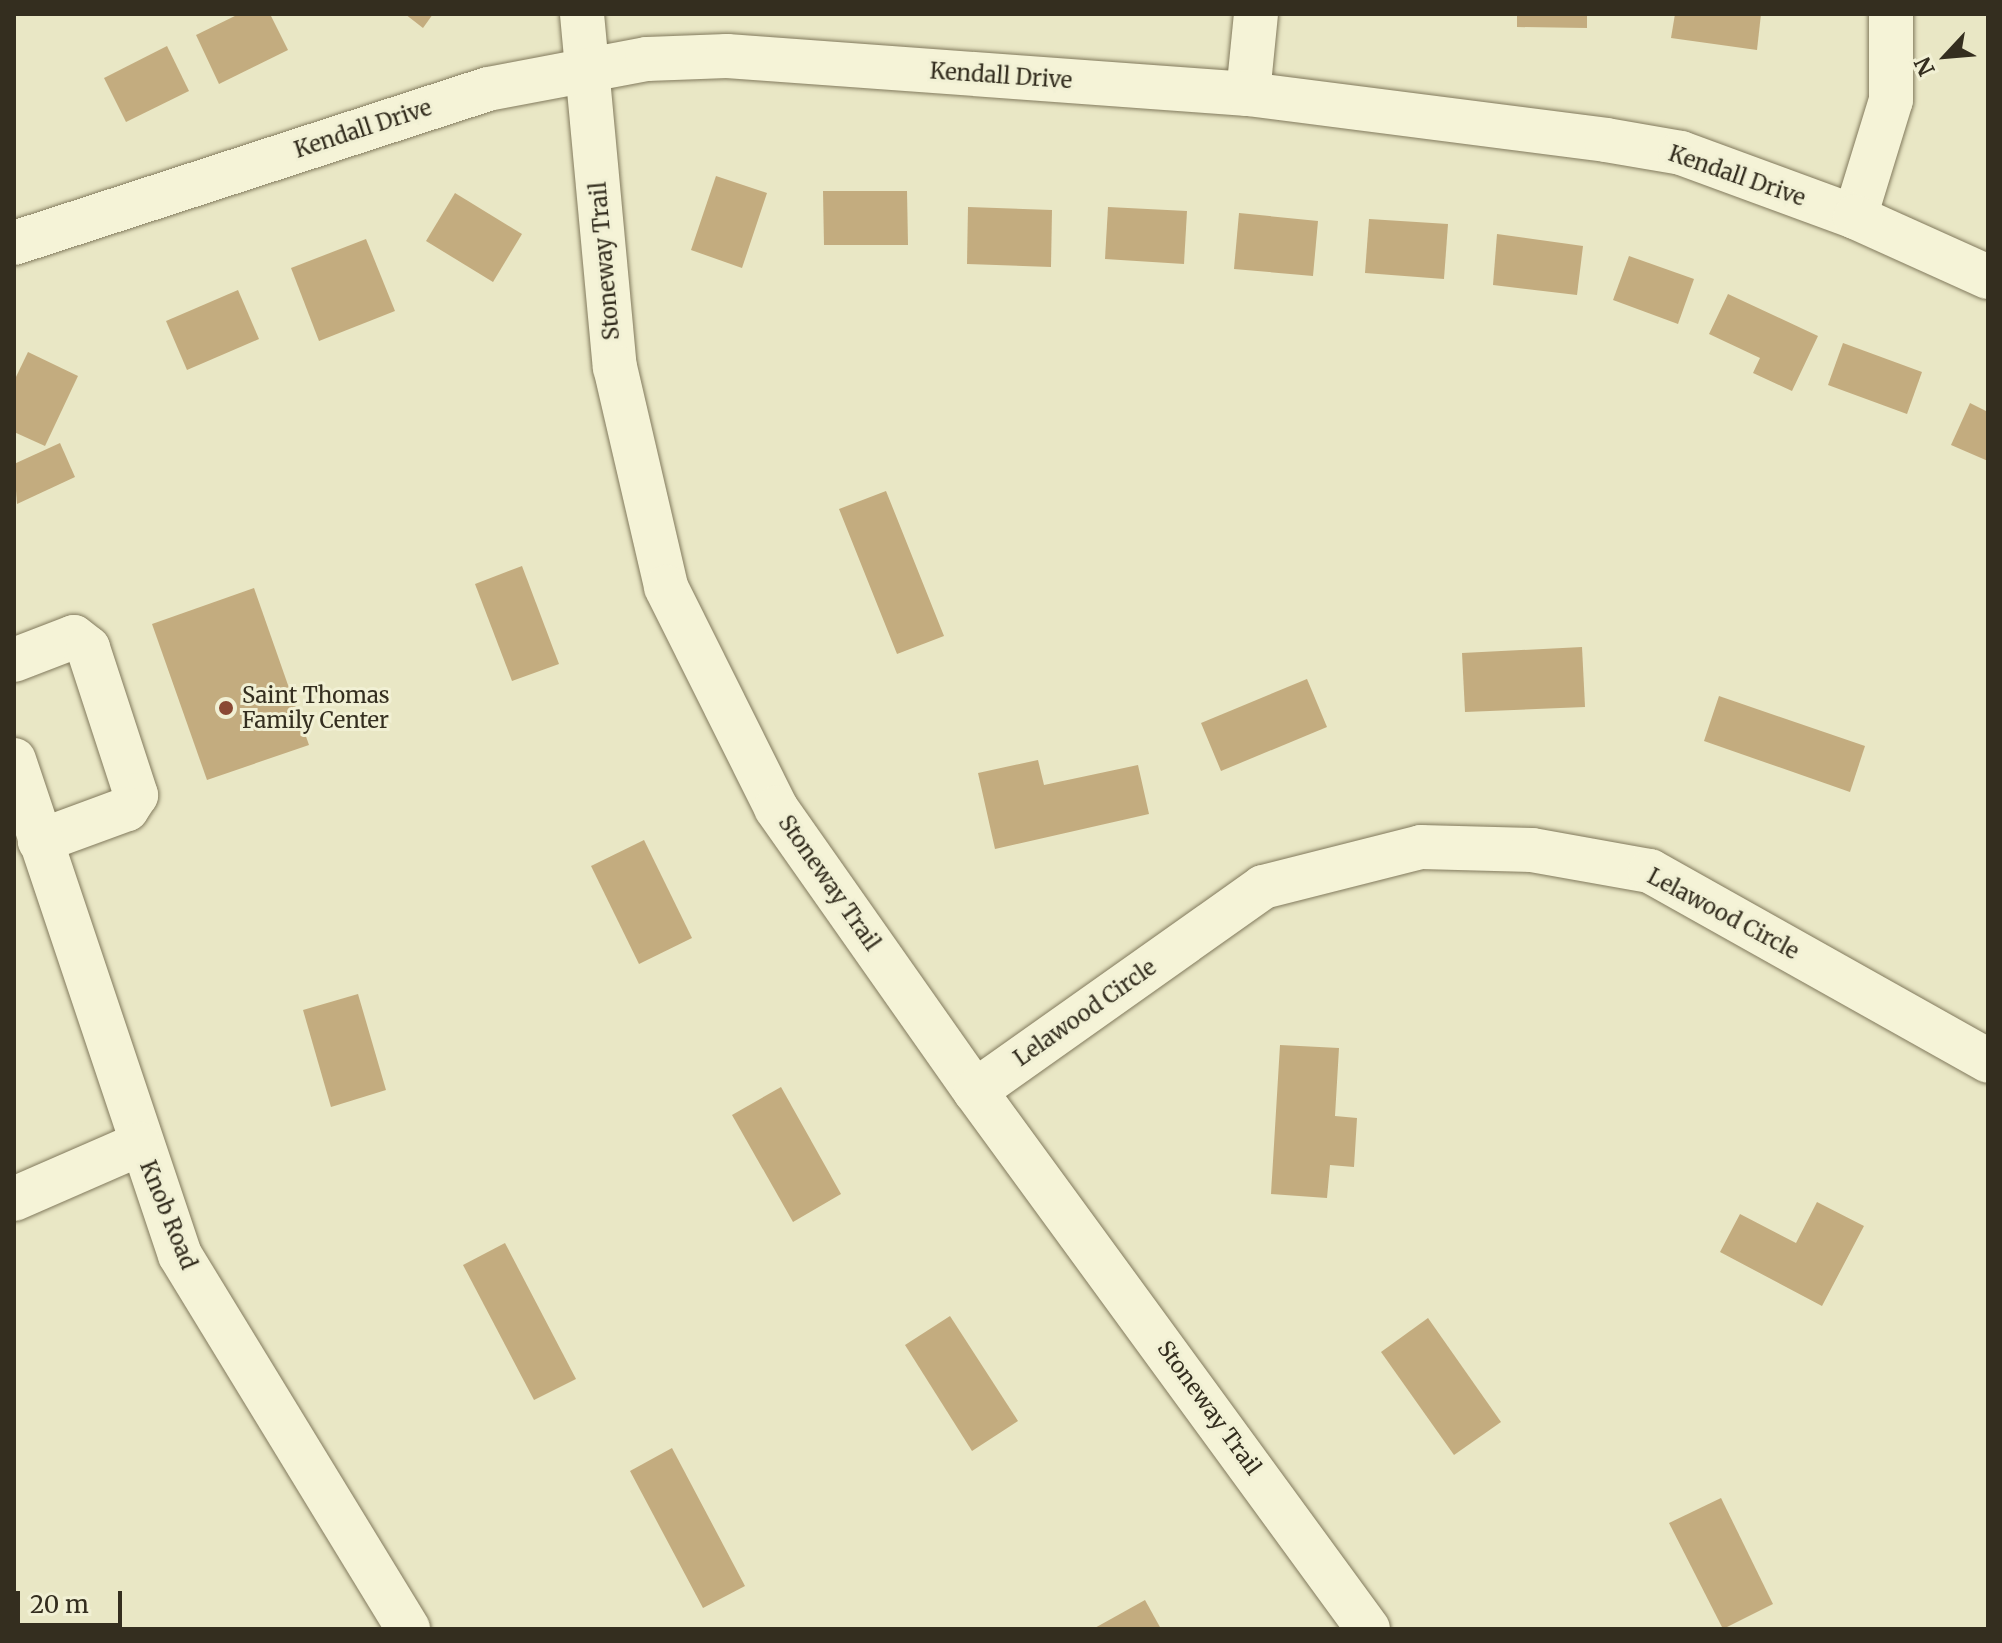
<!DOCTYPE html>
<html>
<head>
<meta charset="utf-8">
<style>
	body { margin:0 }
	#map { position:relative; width:2002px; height:1643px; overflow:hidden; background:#e9e7c5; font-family:Merriweather,serif }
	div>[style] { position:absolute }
	.building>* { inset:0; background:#c3ac7f }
	.roads { filter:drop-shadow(0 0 2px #827a5d) drop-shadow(0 0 2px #827a5d) }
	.minor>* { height:44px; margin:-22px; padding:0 22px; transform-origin:22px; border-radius:22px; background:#f5f3d7 }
	.dots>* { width:22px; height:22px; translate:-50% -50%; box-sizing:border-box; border:4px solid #f1f0d4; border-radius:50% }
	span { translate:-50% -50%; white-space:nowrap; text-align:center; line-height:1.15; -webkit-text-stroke:6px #f1f0d4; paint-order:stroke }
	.street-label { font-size:22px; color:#342e1f }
	.poi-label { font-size:22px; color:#342e1f }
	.left { translate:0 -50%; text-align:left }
	.frame { position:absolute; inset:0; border:16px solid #342e1f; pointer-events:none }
	.north { position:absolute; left:1906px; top:16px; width:80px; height:80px; -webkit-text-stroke:6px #f1f0d4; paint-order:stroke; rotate:244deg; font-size:22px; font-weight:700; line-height:32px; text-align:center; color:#342e1f }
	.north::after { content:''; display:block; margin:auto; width:28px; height:36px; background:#342e1f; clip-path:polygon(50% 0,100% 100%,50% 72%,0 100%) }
	.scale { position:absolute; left:16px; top:1591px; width:106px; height:36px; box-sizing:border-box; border:4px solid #342e1f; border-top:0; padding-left:10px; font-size:24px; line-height:28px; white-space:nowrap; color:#342e1f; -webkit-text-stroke:6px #f1f0d4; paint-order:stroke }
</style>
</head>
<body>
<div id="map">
	<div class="building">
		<div style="clip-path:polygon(239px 14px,270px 14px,288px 50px,219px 84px,196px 35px)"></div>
		<div style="clip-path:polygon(405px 14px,433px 14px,423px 28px)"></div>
		<div style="clip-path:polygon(1517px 14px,1587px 14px,1587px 28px,1517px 27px)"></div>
		<div style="clip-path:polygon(1675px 14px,1761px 14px,1757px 50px,1671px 38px)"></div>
		<div style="clip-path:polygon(167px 46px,189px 91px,126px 122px,104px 78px)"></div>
		<div style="clip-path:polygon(716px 176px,767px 193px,742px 268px,691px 250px)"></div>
		<div style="clip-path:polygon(823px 191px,907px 191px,908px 245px,824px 245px)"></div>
		<div style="clip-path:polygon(455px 193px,522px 234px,493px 282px,426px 241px)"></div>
		<div style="clip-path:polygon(968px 207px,1052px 210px,1051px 267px,967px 264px)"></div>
		<div style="clip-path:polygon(1108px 207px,1187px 211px,1184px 264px,1105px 259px)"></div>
		<div style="clip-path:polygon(1239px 213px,1318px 221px,1313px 276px,1234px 269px)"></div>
		<div style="clip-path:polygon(1369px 219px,1448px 224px,1444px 279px,1365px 273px)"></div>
		<div style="clip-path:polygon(1497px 234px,1583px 246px,1577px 295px,1493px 285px)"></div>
		<div style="clip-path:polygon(366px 239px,395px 311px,319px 341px,291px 268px)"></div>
		<div style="clip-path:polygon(1629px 256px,1694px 279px,1678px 324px,1613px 300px)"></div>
		<div style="clip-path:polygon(238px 290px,259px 339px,187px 370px,166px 321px)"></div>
		<div style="clip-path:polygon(1728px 294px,1818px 336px,1792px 391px,1753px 373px,1760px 358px,1709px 334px)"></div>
		<div style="clip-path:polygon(1843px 343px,1922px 372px,1907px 414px,1828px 385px)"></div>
		<div style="clip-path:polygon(28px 352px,78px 376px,45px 446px,14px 432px,14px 381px)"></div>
		<div style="clip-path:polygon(1970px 403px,1988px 412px,1988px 461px,1951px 445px)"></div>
		<div style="clip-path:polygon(60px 443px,75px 477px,17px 504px,14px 464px)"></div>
		<div style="clip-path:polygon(886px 491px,944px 636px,897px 654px,839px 509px)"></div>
		<div style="clip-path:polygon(522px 566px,559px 664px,512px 681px,475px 584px)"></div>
		<div style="clip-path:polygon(254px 588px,309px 745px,207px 780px,152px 624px)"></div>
		<div style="clip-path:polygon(1582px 647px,1585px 707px,1465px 712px,1462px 653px)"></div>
		<div style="clip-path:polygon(1307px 679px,1327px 727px,1221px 771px,1201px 723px)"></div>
		<div style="clip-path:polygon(1719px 696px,1865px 746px,1850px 792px,1704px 741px)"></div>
		<div style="clip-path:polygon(1038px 760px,1044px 785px,1138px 765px,1149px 814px,995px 849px,978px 773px)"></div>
		<div style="clip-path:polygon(644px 840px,692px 938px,639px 964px,591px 866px)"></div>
		<div style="clip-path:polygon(358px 994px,386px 1090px,331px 1107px,303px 1010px)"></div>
		<div style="clip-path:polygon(1280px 1045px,1339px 1048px,1335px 1116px,1357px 1118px,1354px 1167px,1330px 1165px,1327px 1198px,1271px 1194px)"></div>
		<div style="clip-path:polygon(781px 1087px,841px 1194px,793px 1222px,732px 1115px)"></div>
		<div style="clip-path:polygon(1817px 1202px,1864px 1226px,1822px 1306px,1720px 1252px,1740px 1214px,1796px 1243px)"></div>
		<div style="clip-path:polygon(505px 1243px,576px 1379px,534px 1400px,463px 1265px)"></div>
		<div style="clip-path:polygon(950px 1316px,1018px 1421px,972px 1451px,905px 1345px)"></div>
		<div style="clip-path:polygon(1428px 1318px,1501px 1422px,1454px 1455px,1381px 1352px)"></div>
		<div style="clip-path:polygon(672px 1448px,745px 1586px,703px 1608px,630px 1471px)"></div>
		<div style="clip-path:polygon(1721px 1498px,1773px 1604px,1723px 1629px,1669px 1523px)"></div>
		<div style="clip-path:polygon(1145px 1600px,1161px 1629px,1093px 1629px)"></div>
	</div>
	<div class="roads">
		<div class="minor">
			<div style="left:582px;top:14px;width:355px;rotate:84.7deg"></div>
			<div style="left:615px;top:367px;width:226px;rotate:76.9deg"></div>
			<div style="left:666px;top:587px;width:247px;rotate:63.5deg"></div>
			<div style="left:776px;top:808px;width:346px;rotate:54.9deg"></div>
			<div style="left:975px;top:1091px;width:666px;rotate:53.85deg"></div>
			<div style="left:1248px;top:94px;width:80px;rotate:-84.3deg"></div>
			<div style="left:1855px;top:217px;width:122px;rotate:-72.9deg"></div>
			<div style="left:1891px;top:100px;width:86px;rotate:-90deg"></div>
			<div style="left:14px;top:243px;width:498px;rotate:-18deg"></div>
			<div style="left:488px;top:89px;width:162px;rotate:-10.7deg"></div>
			<div style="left:647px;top:59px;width:80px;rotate:-2.1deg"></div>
			<div style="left:727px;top:56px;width:522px;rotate:4.17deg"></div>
			<div style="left:1248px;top:94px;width:361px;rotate:7.3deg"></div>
			<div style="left:1606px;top:140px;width:76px;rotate:9.8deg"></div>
			<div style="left:1681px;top:153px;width:185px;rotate:20.2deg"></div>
			<div style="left:1855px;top:217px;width:146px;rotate:24.3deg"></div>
			<div style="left:14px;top:660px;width:64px;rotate:-21deg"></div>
			<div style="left:74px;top:637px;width:18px;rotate:38deg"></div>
			<div style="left:88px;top:648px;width:155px;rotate:71.9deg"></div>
			<div style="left:136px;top:795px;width:17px;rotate:123deg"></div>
			<div style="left:127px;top:809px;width:93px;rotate:159.8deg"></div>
			<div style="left:14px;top:760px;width:522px;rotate:71.46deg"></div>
			<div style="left:180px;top:1255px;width:438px;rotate:58.6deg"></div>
			<div style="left:975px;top:1091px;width:353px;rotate:-35.3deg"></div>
			<div style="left:1263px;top:887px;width:163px;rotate:-14.2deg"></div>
			<div style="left:1421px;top:847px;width:111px;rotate:1.5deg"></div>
			<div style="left:1532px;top:850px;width:120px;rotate:10.1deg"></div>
			<div style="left:1650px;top:871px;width:388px;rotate:29.3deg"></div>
			<div style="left:14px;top:1199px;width:137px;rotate:-23.6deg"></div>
		</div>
	</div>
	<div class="dots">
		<div style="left:226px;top:708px;background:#8a4934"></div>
	</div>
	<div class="street-label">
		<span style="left:1001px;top:76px;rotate:4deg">Kendall Drive</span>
		<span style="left:363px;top:129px;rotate:-18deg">Kendall Drive</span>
		<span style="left:1737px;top:176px;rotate:19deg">Kendall Drive</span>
		<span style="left:605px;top:261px;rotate:-95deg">Stoneway Trail</span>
		<span style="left:829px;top:883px;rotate:55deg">Stoneway Trail</span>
		<span style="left:1723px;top:914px;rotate:28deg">Lelawood Circle</span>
		<span style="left:1085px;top:1013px;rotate:-35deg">Lelawood Circle</span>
		<span style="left:168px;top:1215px;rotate:68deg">Knob Road</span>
		<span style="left:1209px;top:1408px;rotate:54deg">Stoneway Trail</span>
	</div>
	<div class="poi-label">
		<span class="left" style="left:242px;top:708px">Saint Thomas<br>Family Center</span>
	</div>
	<div class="frame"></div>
	<div class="north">N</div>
	<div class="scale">20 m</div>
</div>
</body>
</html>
